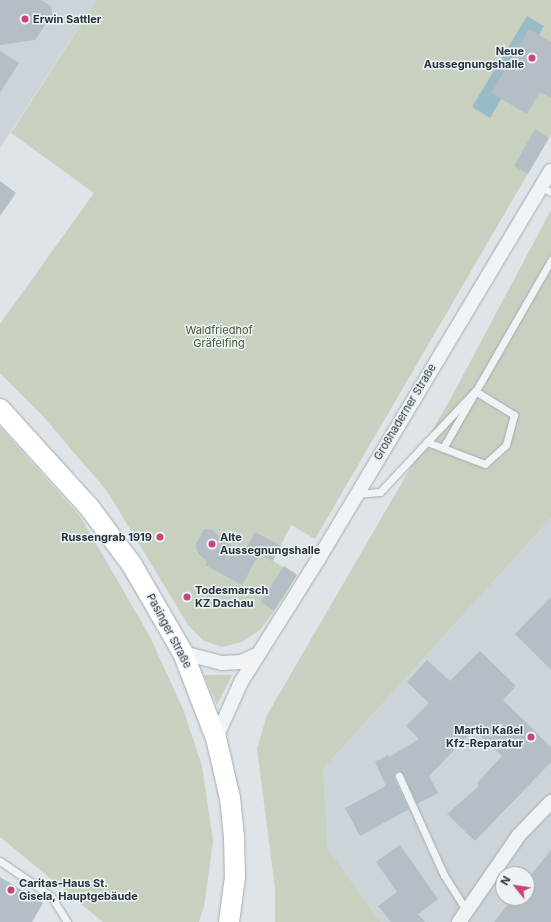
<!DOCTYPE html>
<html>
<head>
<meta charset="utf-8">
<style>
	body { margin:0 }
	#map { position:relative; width:551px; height:922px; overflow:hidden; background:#dee4e7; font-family:Inter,sans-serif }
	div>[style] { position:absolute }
	.built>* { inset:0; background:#ccd3d9 }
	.green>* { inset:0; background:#c8d1bf }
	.water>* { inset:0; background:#99bac7 }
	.building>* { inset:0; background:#b5bec4 }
	.roads { filter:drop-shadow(0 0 1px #a3acb1) drop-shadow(0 0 1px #a3acb1) }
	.lane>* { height:7px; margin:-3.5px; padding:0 3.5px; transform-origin:3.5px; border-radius:3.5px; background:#f0f3f6 }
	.street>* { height:14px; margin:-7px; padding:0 7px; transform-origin:7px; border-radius:7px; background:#f0f3f6 }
	.secondary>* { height:20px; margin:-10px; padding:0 10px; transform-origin:10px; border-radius:10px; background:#fff }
	.dots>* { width:11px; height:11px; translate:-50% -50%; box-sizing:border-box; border:2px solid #edf2f5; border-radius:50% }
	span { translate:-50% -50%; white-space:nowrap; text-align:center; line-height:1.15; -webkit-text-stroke:3px #edf2f5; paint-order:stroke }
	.poi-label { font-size:11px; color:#27343d; font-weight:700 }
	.left { translate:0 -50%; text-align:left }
	.right { translate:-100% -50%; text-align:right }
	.park-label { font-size:11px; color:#445935 }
	.street-label { font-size:11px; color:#27343d }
	.north { position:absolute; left:495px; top:866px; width:40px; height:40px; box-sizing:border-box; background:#edf2f5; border:1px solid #9ea6ab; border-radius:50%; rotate:300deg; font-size:11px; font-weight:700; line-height:16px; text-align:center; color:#27343d }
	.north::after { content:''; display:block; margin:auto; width:14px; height:18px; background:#cb4477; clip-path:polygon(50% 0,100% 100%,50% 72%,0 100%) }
</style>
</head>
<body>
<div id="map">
	<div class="built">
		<div style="clip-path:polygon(0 0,97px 0,0 148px)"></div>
		<div style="clip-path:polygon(evenodd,551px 518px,551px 922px,381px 922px,328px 849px,323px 769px,551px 518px,503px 874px,527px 874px,527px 898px,503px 898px,503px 874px)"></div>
	</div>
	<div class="green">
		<div style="clip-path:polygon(97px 0,551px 0,551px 134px,315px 539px,291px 525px,273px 561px,297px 575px,274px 611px,260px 630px,242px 642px,222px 647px,204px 641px,188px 625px,107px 491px,41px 414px,0 373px,0 324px,94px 193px,11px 133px)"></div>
		<div style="clip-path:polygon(551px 210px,551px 518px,323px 769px,328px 849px,381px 922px,275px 922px,275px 889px,257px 749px,267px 715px,451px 398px)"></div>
		<div style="clip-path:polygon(0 427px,80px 516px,149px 635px,183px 709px,202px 766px,213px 841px,204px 907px,199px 922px,103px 922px,0 837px)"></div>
		<div style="clip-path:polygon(204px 675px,232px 675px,217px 705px)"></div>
	</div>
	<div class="water">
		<div style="clip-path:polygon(527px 16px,544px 26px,490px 118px,472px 107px)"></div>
	</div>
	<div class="building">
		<div style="clip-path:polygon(0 0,41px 0,51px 6px,52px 15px,35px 40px,0 45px)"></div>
		<div style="clip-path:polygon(529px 29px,551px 42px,551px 98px,540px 92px,527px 114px,491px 93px)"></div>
		<div style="clip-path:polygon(0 51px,19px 63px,0 93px)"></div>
		<div style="clip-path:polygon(535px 129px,549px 138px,528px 174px,514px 166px)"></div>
		<div style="clip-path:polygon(0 181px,16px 193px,0 216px)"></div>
		<div style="clip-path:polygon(204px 529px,213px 530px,224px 541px,244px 552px,255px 532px,281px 546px,272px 561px,259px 554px,242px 585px,205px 565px,207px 561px,199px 554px,195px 546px)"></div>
		<div style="clip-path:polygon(284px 566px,297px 575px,274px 611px,261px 602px)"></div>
		<div style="clip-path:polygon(551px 597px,551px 670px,515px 634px)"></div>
		<div style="clip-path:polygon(480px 651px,516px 686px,503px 700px,551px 747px,551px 762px,475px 841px,447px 814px,479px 786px,477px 783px,502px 756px,474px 730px,429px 776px,438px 793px,417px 804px,403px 774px,400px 771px,395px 773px,394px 778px,409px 809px,360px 836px,345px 808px,386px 786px,375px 762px,388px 755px,389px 757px,419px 739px,406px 726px,429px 703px,407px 682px,427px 660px,450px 681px)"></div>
		<div style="clip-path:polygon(400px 845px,438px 899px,418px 914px,425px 922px,391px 922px,378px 906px,397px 892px,376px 862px)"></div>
		<div style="clip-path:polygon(551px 850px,551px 922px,494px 922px,513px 898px,527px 898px,527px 880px)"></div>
		<div style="clip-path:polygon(0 877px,43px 903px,32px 922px,0 922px)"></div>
	</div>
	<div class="roads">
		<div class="lane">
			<div style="left:541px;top:187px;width:11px;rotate:27deg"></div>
			<div style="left:443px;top:448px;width:217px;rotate:-60.1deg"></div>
			<div style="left:357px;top:494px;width:23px;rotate:-5deg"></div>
			<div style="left:380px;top:492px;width:69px;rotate:-46.8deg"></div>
			<div style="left:427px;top:442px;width:70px;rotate:-46.7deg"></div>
			<div style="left:475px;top:391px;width:46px;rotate:31.6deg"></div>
			<div style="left:514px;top:415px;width:31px;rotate:105deg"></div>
			<div style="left:506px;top:445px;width:28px;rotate:138deg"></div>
			<div style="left:485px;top:464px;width:62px;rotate:-159.2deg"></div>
			<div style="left:399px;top:776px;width:109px;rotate:65.6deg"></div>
			<div style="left:444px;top:875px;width:41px;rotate:57.8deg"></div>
			<div style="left:0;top:861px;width:62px;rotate:34.5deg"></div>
			<div style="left:51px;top:896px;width:31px;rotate:58deg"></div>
		</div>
		<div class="street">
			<div style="left:183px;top:653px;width:40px;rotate:14.4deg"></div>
			<div style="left:222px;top:663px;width:19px;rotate:-3deg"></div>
			<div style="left:241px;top:662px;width:19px;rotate:-25deg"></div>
			<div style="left:216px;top:738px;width:61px;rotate:-65.9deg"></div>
			<div style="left:241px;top:682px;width:146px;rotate:-57.8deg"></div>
			<div style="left:319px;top:558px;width:451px;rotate:-59.1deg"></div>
			<div style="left:459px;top:922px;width:106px;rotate:-55.4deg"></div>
			<div style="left:519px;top:835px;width:46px;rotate:-45.9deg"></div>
		</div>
		<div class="secondary">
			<div style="left:0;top:409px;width:132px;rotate:47.8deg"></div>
			<div style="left:89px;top:507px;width:72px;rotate:53.4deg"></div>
			<div style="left:132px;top:565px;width:102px;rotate:59.9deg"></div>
			<div style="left:183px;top:653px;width:91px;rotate:68.8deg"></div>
			<div style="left:216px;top:738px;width:62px;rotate:76.9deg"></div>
			<div style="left:230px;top:798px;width:39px;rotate:84deg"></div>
			<div style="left:234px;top:837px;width:40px;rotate:88.6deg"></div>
			<div style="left:235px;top:877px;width:45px;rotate:97.6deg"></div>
		</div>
	</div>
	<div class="dots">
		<div style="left:25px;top:19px;background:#cb4477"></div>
		<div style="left:532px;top:58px;background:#cb4477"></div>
		<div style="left:160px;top:537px;background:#cb4477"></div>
		<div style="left:212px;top:544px;background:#cb4477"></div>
		<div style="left:187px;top:597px;background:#cb4477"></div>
		<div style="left:531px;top:737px;background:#cb4477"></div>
		<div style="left:11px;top:890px;background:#cb4477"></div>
	</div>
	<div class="poi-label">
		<span class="left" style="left:33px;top:19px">Erwin Sattler</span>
		<span class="right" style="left:524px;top:58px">Neue<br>Aussegnungshalle</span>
		<span class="right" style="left:152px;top:537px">Russengrab 1919</span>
		<span class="left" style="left:220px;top:544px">Alte<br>Aussegnungshalle</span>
		<span class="left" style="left:195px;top:597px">Todesmarsch<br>KZ Dachau</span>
		<span class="right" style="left:523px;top:737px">Martin Kaßel<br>Kfz-Reparatur</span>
		<span class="left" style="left:19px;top:890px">Caritas-Haus St.<br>Gisela, Hauptgebäude</span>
	</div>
	<div class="park-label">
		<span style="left:219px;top:337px">Waldfriedhof<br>Gräfelfing</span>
	</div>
	<div class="street-label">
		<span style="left:405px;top:412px;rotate:-59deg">Großhaderner Straße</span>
		<span style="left:169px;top:631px;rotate:62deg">Pasinger Straße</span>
	</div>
	<div class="north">N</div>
</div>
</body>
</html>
